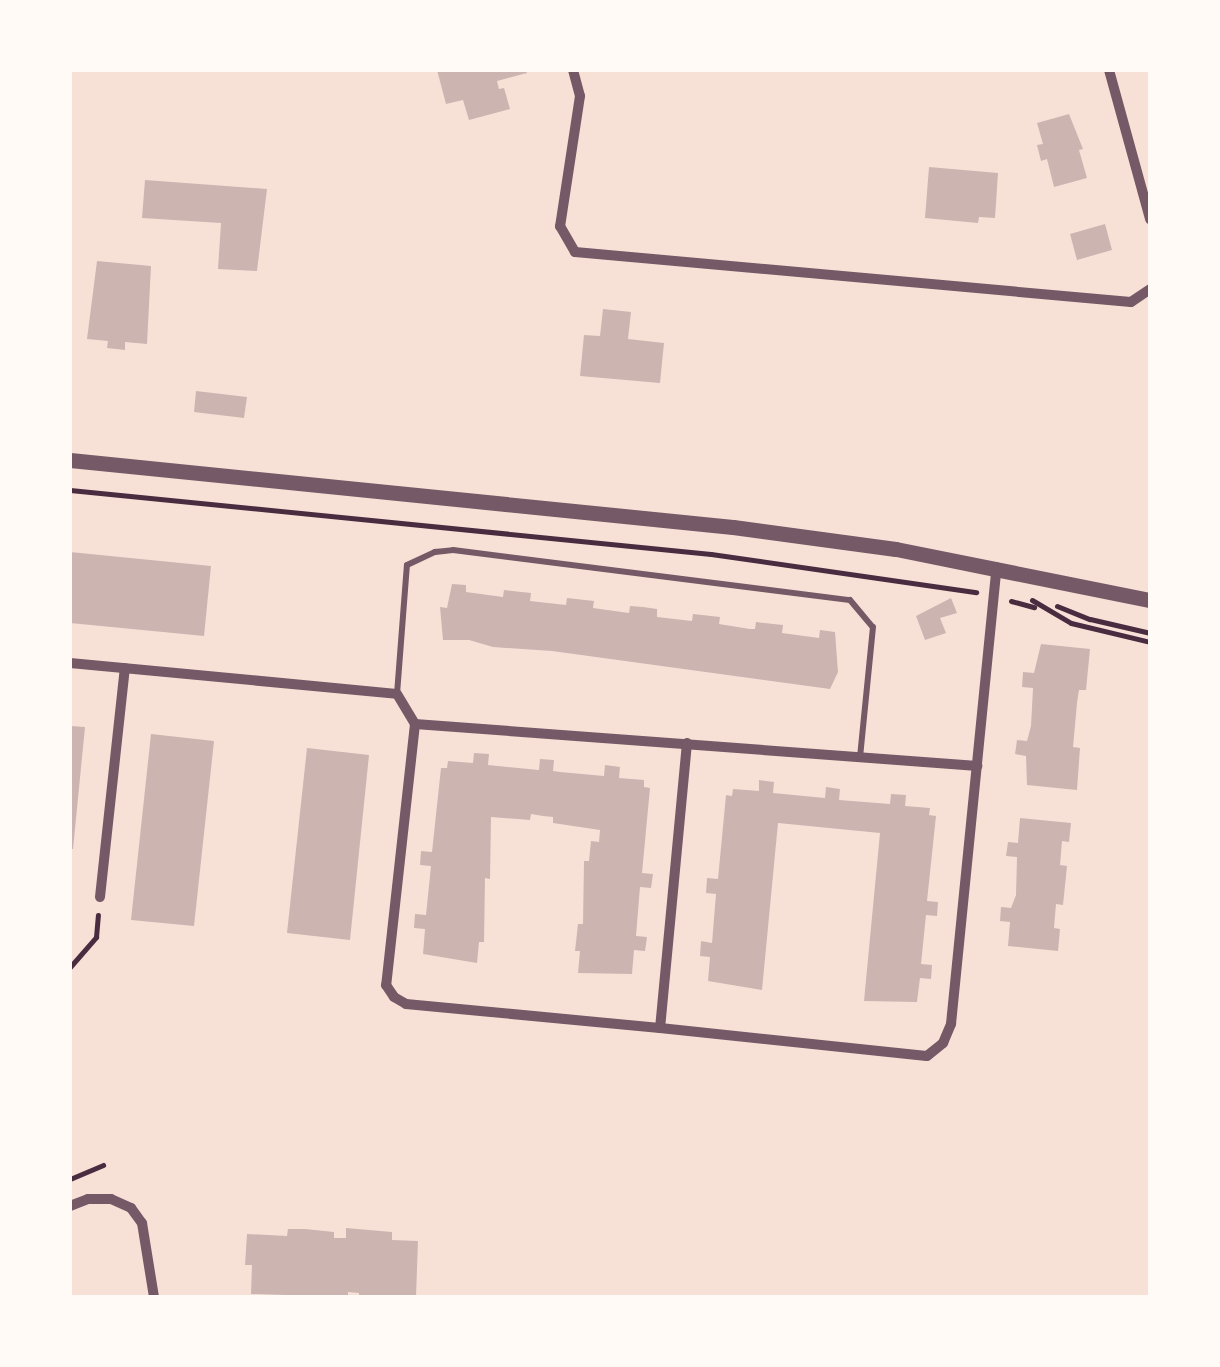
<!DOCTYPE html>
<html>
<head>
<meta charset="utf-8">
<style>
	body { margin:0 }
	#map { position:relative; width:1220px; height:1367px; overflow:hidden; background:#f7e1d7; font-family:"Work Sans",sans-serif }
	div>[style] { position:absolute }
	.building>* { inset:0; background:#ccb4b1 }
	.path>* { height:5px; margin:-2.5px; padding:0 2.5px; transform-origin:2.5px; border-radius:2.5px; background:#4a2c40 }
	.service>* { height:6px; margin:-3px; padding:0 3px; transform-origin:3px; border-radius:3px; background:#755966 }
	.minor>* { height:10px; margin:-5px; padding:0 5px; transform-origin:5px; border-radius:5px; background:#755966 }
	.tertiary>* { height:15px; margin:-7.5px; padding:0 7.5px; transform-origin:7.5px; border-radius:7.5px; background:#755966 }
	span { translate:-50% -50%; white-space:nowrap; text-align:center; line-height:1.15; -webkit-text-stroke:8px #fffaf5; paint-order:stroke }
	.frame { position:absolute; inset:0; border:72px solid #fffaf5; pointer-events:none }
</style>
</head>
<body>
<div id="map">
	<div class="building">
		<div style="clip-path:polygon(437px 70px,526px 70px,527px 73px,497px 81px,499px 89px,504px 88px,510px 109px,469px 120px,463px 100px,446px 104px)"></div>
		<div style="clip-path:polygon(1069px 114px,1083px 149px,1079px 150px,1087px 178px,1054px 187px,1047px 159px,1041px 161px,1037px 145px,1043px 144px,1037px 123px)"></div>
		<div style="clip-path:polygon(929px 167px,998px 173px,995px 218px,979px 217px,978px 223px,925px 218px)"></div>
		<div style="clip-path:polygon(145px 180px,267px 189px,257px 271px,218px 269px,221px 223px,142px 218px)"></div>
		<div style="clip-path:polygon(1105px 224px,1112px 250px,1077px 260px,1070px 234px)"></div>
		<div style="clip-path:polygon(97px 261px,151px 266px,147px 344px,125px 342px,125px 350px,107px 348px,108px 341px,87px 339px)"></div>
		<div style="clip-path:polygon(603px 309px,631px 312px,628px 339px,664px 343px,660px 383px,580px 376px,584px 335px,600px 336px)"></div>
		<div style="clip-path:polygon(196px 391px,247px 397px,244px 418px,194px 412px)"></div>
		<div style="clip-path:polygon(70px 552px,211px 566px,204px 636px,70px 623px)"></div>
		<div style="clip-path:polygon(452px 584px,466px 585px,466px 592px,503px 597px,504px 590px,531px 593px,530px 601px,566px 605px,567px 598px,594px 601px,593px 608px,629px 613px,630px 606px,643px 607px,657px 609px,657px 617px,692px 621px,693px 614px,720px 617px,719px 624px,750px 629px,755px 629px,756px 622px,783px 625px,782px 633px,819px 638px,820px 630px,835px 632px,838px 672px,830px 689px,552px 651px,493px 647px,469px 640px,443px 640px,440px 607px,447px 608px)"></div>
		<div style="clip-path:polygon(951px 598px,957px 613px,940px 618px,946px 633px,925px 640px,916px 616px)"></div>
		<div style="clip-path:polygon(1041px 644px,1090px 649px,1086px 690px,1079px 690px,1077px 703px,1073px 747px,1080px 748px,1077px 790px,1027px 785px,1026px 756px,1015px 754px,1017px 740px,1027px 741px,1031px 726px,1033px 688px,1022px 687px,1023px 672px,1034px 673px)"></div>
		<div style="clip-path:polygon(70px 726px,85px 727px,73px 849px,70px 849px)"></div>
		<div style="clip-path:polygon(151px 734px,214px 741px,194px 926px,131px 920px)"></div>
		<div style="clip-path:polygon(307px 748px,369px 755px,350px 940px,287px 933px)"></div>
		<div style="clip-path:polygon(474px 753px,489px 754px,488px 765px,539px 770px,540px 759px,554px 760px,553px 771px,560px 772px,604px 776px,605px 765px,620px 767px,619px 778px,644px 780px,644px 787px,650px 788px,642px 873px,653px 874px,651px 888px,640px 887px,636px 936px,647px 937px,645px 951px,634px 950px,632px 974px,578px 973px,580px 951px,575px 951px,578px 924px,583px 924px,584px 861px,589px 861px,591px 841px,599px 842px,600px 830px,553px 823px,553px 817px,543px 816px,531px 814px,530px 820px,491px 817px,490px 879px,485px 878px,484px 942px,479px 942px,477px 963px,423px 954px,425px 929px,414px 928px,415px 914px,426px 915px,431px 866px,420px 865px,421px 851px,432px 852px,441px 768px,447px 768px,448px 761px,473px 763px)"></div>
		<div style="clip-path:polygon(759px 780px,774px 782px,773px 793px,825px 798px,826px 787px,840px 789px,839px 800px,890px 804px,891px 794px,906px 795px,905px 806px,930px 808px,929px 815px,936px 816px,927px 901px,938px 902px,937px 916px,926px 915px,921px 964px,932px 965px,931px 979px,920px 978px,917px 1002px,864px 1001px,880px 833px,778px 823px,762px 990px,708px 981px,710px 957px,700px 956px,701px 941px,712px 943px,716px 894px,706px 893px,707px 878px,718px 879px,726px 795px,732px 796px,733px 789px,759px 791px)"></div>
		<div style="clip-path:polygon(1020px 818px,1071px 823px,1069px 842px,1062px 841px,1060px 865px,1067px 866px,1063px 905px,1056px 904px,1054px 928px,1060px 929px,1058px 951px,1008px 946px,1010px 922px,1000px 921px,1001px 907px,1011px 908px,1016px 895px,1017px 857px,1006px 856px,1008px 842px,1018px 843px)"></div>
		<div style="clip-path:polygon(346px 1228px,392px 1232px,392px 1240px,418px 1241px,416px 1297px,359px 1297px,359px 1293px,348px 1292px,348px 1297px,251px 1294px,252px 1265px,245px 1265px,247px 1234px,287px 1236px,288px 1229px,305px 1229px,334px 1232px,334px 1238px,346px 1238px)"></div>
	</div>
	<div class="path">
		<div style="left:70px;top:490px;width:644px;rotate:5.7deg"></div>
		<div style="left:711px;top:554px;width:268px;rotate:8.2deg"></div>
		<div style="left:1032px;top:600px;width:45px;rotate:30.5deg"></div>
		<div style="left:1071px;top:623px;width:81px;rotate:13.5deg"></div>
		<div style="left:1011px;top:601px;width:24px;rotate:15deg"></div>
		<div style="left:1057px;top:606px;width:35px;rotate:22deg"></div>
		<div style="left:1090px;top:619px;width:62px;rotate:13.1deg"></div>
		<div style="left:70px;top:967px;width:40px;rotate:-49deg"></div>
		<div style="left:96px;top:937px;width:22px;rotate:-85deg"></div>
		<div style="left:70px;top:1179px;width:36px;rotate:-23deg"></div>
	</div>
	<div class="service">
		<div style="left:397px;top:694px;width:129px;rotate:-85.6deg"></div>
		<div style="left:407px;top:565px;width:31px;rotate:-25deg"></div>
		<div style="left:435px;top:552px;width:18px;rotate:-6deg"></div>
		<div style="left:453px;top:550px;width:400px;rotate:7.2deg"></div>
		<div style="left:850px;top:600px;width:35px;rotate:50deg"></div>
		<div style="left:873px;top:627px;width:131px;rotate:95.7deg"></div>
	</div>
	<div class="minor">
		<div style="left:573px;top:70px;width:27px;rotate:75deg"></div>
		<div style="left:580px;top:96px;width:132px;rotate:98.7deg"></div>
		<div style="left:560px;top:226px;width:30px;rotate:60deg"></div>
		<div style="left:575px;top:252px;width:558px;rotate:5.14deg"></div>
		<div style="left:1131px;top:302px;width:23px;rotate:-34deg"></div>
		<div style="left:1109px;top:70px;width:155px;rotate:74.6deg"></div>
		<div style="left:70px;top:663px;width:328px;rotate:5.4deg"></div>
		<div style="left:397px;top:694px;width:35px;rotate:59deg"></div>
		<div style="left:415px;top:724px;width:263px;rotate:96.3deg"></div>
		<div style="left:386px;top:985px;width:14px;rotate:56deg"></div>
		<div style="left:394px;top:997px;width:14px;rotate:30deg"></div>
		<div style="left:406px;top:1004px;width:255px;rotate:5.4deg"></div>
		<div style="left:415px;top:724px;width:564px;rotate:4.27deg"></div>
		<div style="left:687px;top:743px;width:286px;rotate:95.4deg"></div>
		<div style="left:660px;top:1028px;width:268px;rotate:6deg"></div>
		<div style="left:927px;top:1056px;width:21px;rotate:-39deg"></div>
		<div style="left:943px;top:1043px;width:21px;rotate:-67deg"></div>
		<div style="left:951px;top:1024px;width:459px;rotate:-84.3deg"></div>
		<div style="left:100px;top:897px;width:230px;rotate:-83.8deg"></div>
		<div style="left:70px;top:1206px;width:19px;rotate:-21deg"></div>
		<div style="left:88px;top:1199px;width:23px"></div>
		<div style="left:111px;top:1199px;width:22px;rotate:24deg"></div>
		<div style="left:131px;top:1208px;width:19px;rotate:54deg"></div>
		<div style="left:142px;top:1223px;width:75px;rotate:80.8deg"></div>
	</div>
	<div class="tertiary">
		<div style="left:70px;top:460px;width:666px;rotate:5.77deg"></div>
		<div style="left:733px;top:527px;width:164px;rotate:7.7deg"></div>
		<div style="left:896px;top:549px;width:259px;rotate:11.4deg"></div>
	</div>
	<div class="frame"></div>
</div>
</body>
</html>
